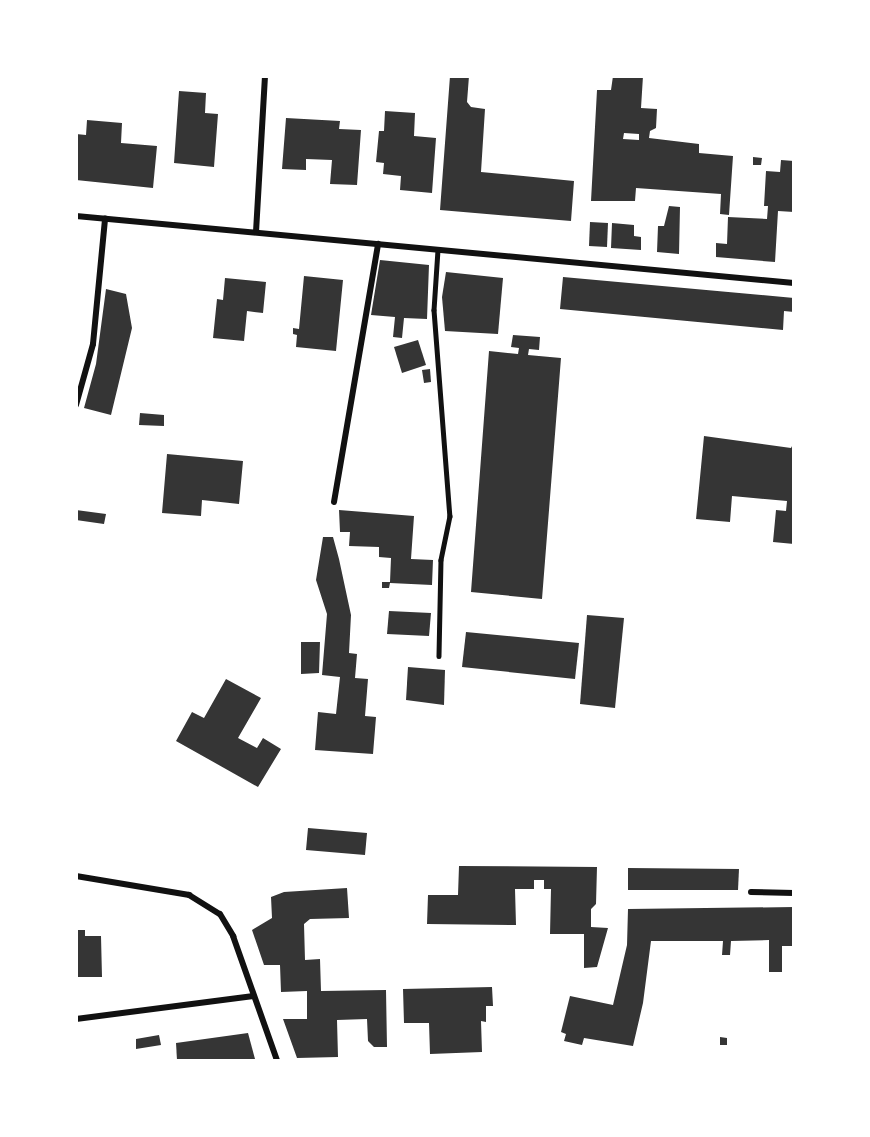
<!DOCTYPE html>
<html>
<head>
<meta charset="utf-8">
<style>
	body { margin:0 }
	#map { position:relative; width:870px; height:1137px; overflow:hidden; background:#fff; font-family:"PT Sans Narrow",sans-serif }
	div>[style] { position:absolute }
	.building>* { inset:0; background:#353535 }
	.service>* { height:4.5px; margin:-2.25px; padding:0 2.25px; transform-origin:2.25px; border-radius:2.25px; background:#111 }
	.minor>* { height:6px; margin:-3px; padding:0 3px; transform-origin:3px; border-radius:3px; background:#111 }
	span { translate:-50% -50%; white-space:nowrap; text-align:center; line-height:1.15; -webkit-text-stroke:4.5px #fff; paint-order:stroke }
	.frame { position:absolute; inset:0; border:78px solid #fff; pointer-events:none }
</style>
</head>
<body>
<div id="map">
	<div class="building">
		<div style="clip-path:polygon(450px 76px,469px 76px,467px 102px,471px 107px,485px 109px,481px 172px,574px 181px,571px 221px,440px 210px)"></div>
		<div style="clip-path:polygon(evenodd,613px 76px,643px 76px,641px 108px,657px 109px,656px 128px,650px 131px,649px 138px,699px 144px,699px 153px,733px 156px,729px 215px,720px 214px,721px 194px,636px 188px,635px 201px,591px 201px,597px 90px,611px 90px,613px 76px,624px 133px,639px 134px,639px 140px,623px 139px,624px 133px)"></div>
		<div style="clip-path:polygon(179px 91px,206px 93px,205px 113px,218px 114px,214px 167px,174px 163px)"></div>
		<div style="clip-path:polygon(385px 111px,415px 113px,414px 136px,436px 138px,432px 193px,400px 190px,401px 176px,383px 174px,384px 163px,376px 162px,379px 131px,384px 131px)"></div>
		<div style="clip-path:polygon(286px 118px,340px 121px,339px 129px,361px 130px,357px 185px,330px 184px,332px 160px,306px 159px,306px 170px,282px 169px)"></div>
		<div style="clip-path:polygon(87px 120px,122px 123px,121px 143px,157px 146px,153px 188px,76px 180px,76px 134px,86px 135px)"></div>
		<div style="clip-path:polygon(753px 157px,762px 158px,761px 165px,753px 165px)"></div>
		<div style="clip-path:polygon(781px 160px,794px 161px,794px 212px,778px 211px,775px 262px,716px 257px,716px 243px,727px 244px,728px 217px,767px 219px,768px 206px,764px 206px,766px 171px,780px 172px)"></div>
		<div style="clip-path:polygon(669px 206px,680px 207px,679px 254px,657px 252px,658px 226px,664px 226px)"></div>
		<div style="clip-path:polygon(590px 222px,608px 223px,607px 247px,589px 246px)"></div>
		<div style="clip-path:polygon(612px 223px,634px 225px,634px 236px,641px 237px,641px 250px,611px 248px)"></div>
		<div style="clip-path:polygon(380px 260px,429px 265px,427px 319px,404px 318px,402px 338px,393px 337px,395px 317px,371px 315px)"></div>
		<div style="clip-path:polygon(446px 272px,503px 278px,498px 334px,445px 331px,442px 297px)"></div>
		<div style="clip-path:polygon(304px 276px,343px 280px,336px 351px,296px 347px,297px 335px,293px 334px,293px 328px,299px 329px)"></div>
		<div style="clip-path:polygon(563px 277px,794px 298px,794px 312px,784px 311px,783px 330px,560px 309px)"></div>
		<div style="clip-path:polygon(225px 278px,266px 282px,263px 313px,247px 311px,244px 341px,213px 338px,217px 299px,223px 300px)"></div>
		<div style="clip-path:polygon(106px 289px,126px 294px,132px 328px,111px 415px,84px 408px,96px 364px)"></div>
		<div style="clip-path:polygon(513px 335px,540px 337px,539px 350px,529px 349px,528px 355px,561px 358px,542px 599px,471px 592px,489px 351px,518px 354px,519px 348px,511px 347px)"></div>
		<div style="clip-path:polygon(418px 340px,426px 365px,402px 373px,394px 347px)"></div>
		<div style="clip-path:polygon(430px 369px,431px 382px,424px 383px,422px 370px)"></div>
		<div style="clip-path:polygon(140px 413px,164px 415px,164px 426px,139px 425px)"></div>
		<div style="clip-path:polygon(704px 436px,791px 448px,794px 442px,794px 544px,773px 542px,776px 510px,786px 511px,787px 501px,732px 496px,730px 522px,696px 519px)"></div>
		<div style="clip-path:polygon(167px 454px,243px 461px,239px 504px,202px 500px,201px 516px,162px 513px)"></div>
		<div style="clip-path:polygon(76px 510px,106px 514px,104px 524px,76px 520px)"></div>
		<div style="clip-path:polygon(339px 510px,414px 516px,411px 559px,433px 560px,432px 585px,390px 583px,389px 588px,382px 588px,382px 582px,390px 582px,391px 558px,379px 557px,379px 547px,349px 546px,350px 532px,340px 532px)"></div>
		<div style="clip-path:polygon(323px 537px,333px 537px,339px 559px,351px 615px,349px 653px,357px 654px,355px 678px,368px 679px,365px 716px,376px 717px,373px 754px,315px 750px,318px 712px,336px 714px,340px 677px,322px 675px,327px 614px,316px 580px)"></div>
		<div style="clip-path:polygon(389px 611px,431px 613px,429px 636px,387px 634px)"></div>
		<div style="clip-path:polygon(587px 615px,624px 618px,615px 708px,580px 704px)"></div>
		<div style="clip-path:polygon(466px 632px,579px 643px,575px 679px,462px 667px)"></div>
		<div style="clip-path:polygon(301px 642px,320px 642px,319px 673px,301px 674px)"></div>
		<div style="clip-path:polygon(408px 667px,445px 670px,444px 705px,406px 700px)"></div>
		<div style="clip-path:polygon(226px 679px,261px 698px,238px 738px,257px 748px,263px 738px,281px 749px,258px 787px,176px 741px,192px 712px,204px 718px)"></div>
		<div style="clip-path:polygon(308px 828px,367px 833px,365px 855px,306px 850px)"></div>
		<div style="clip-path:polygon(459px 866px,597px 867px,596px 904px,591px 909px,591px 927px,608px 928px,597px 967px,584px 968px,584px 934px,550px 934px,551px 889px,544px 889px,544px 880px,534px 880px,534px 889px,515px 889px,516px 925px,427px 924px,428px 895px,458px 895px)"></div>
		<div style="clip-path:polygon(628px 868px,739px 869px,738px 890px,628px 890px)"></div>
		<div style="clip-path:polygon(347px 888px,349px 918px,310px 919px,304px 924px,305px 960px,320px 959px,321px 991px,386px 990px,387px 1047px,374px 1047px,368px 1041px,367px 1019px,337px 1020px,338px 1057px,297px 1058px,283px 1019px,307px 1019px,307px 991px,281px 992px,280px 965px,264px 965px,252px 930px,272px 918px,271px 897px,284px 892px)"></div>
		<div style="clip-path:polygon(794px 907px,794px 946px,782px 946px,782px 972px,769px 972px,769px 940px,731px 941px,730px 955px,722px 955px,723px 941px,651px 941px,643px 1003px,633px 1046px,584px 1038px,582px 1045px,564px 1041px,566px 1034px,561px 1032px,570px 996px,613px 1005px,627px 945px,628px 909px)"></div>
		<div style="clip-path:polygon(76px 930px,85px 930px,85px 936px,101px 936px,102px 977px,76px 977px)"></div>
		<div style="clip-path:polygon(492px 987px,493px 1006px,486px 1006px,486px 1022px,481px 1021px,482px 1052px,430px 1054px,429px 1023px,404px 1023px,403px 989px)"></div>
		<div style="clip-path:polygon(248px 1033px,255px 1059px,177px 1060px,176px 1043px)"></div>
		<div style="clip-path:polygon(159px 1035px,161px 1045px,136px 1049px,136px 1039px)"></div>
		<div style="clip-path:polygon(720px 1037px,727px 1038px,727px 1045px,720px 1045px)"></div>
	</div>
	<div class="service">
		<div style="left:438px;top:250px;width:60px;rotate:93.8deg"></div>
		<div style="left:434px;top:310px;width:207px;rotate:85.6deg"></div>
		<div style="left:450px;top:516px;width:45px;rotate:101.6deg"></div>
		<div style="left:441px;top:560px;width:96px;rotate:91.2deg"></div>
	</div>
	<div class="minor">
		<div style="left:76px;top:216px;width:721px;rotate:5.33deg"></div>
		<div style="left:256px;top:232px;width:156px;rotate:-86.7deg"></div>
		<div style="left:76px;top:405px;width:63px;rotate:-74.4deg"></div>
		<div style="left:93px;top:344px;width:126px;rotate:-84.5deg"></div>
		<div style="left:334px;top:502px;width:262px;rotate:-80.3deg"></div>
		<div style="left:76px;top:876px;width:115px;rotate:9.5deg"></div>
		<div style="left:189px;top:895px;width:36px;rotate:32deg"></div>
		<div style="left:220px;top:914px;width:26px;rotate:59deg"></div>
		<div style="left:233px;top:936px;width:132px;rotate:70.5deg"></div>
		<div style="left:751px;top:892px;width:43px;rotate:1.3deg"></div>
		<div style="left:76px;top:1019px;width:179px;rotate:-7.4deg"></div>
	</div>
	<div class="frame"></div>
</div>
</body>
</html>
